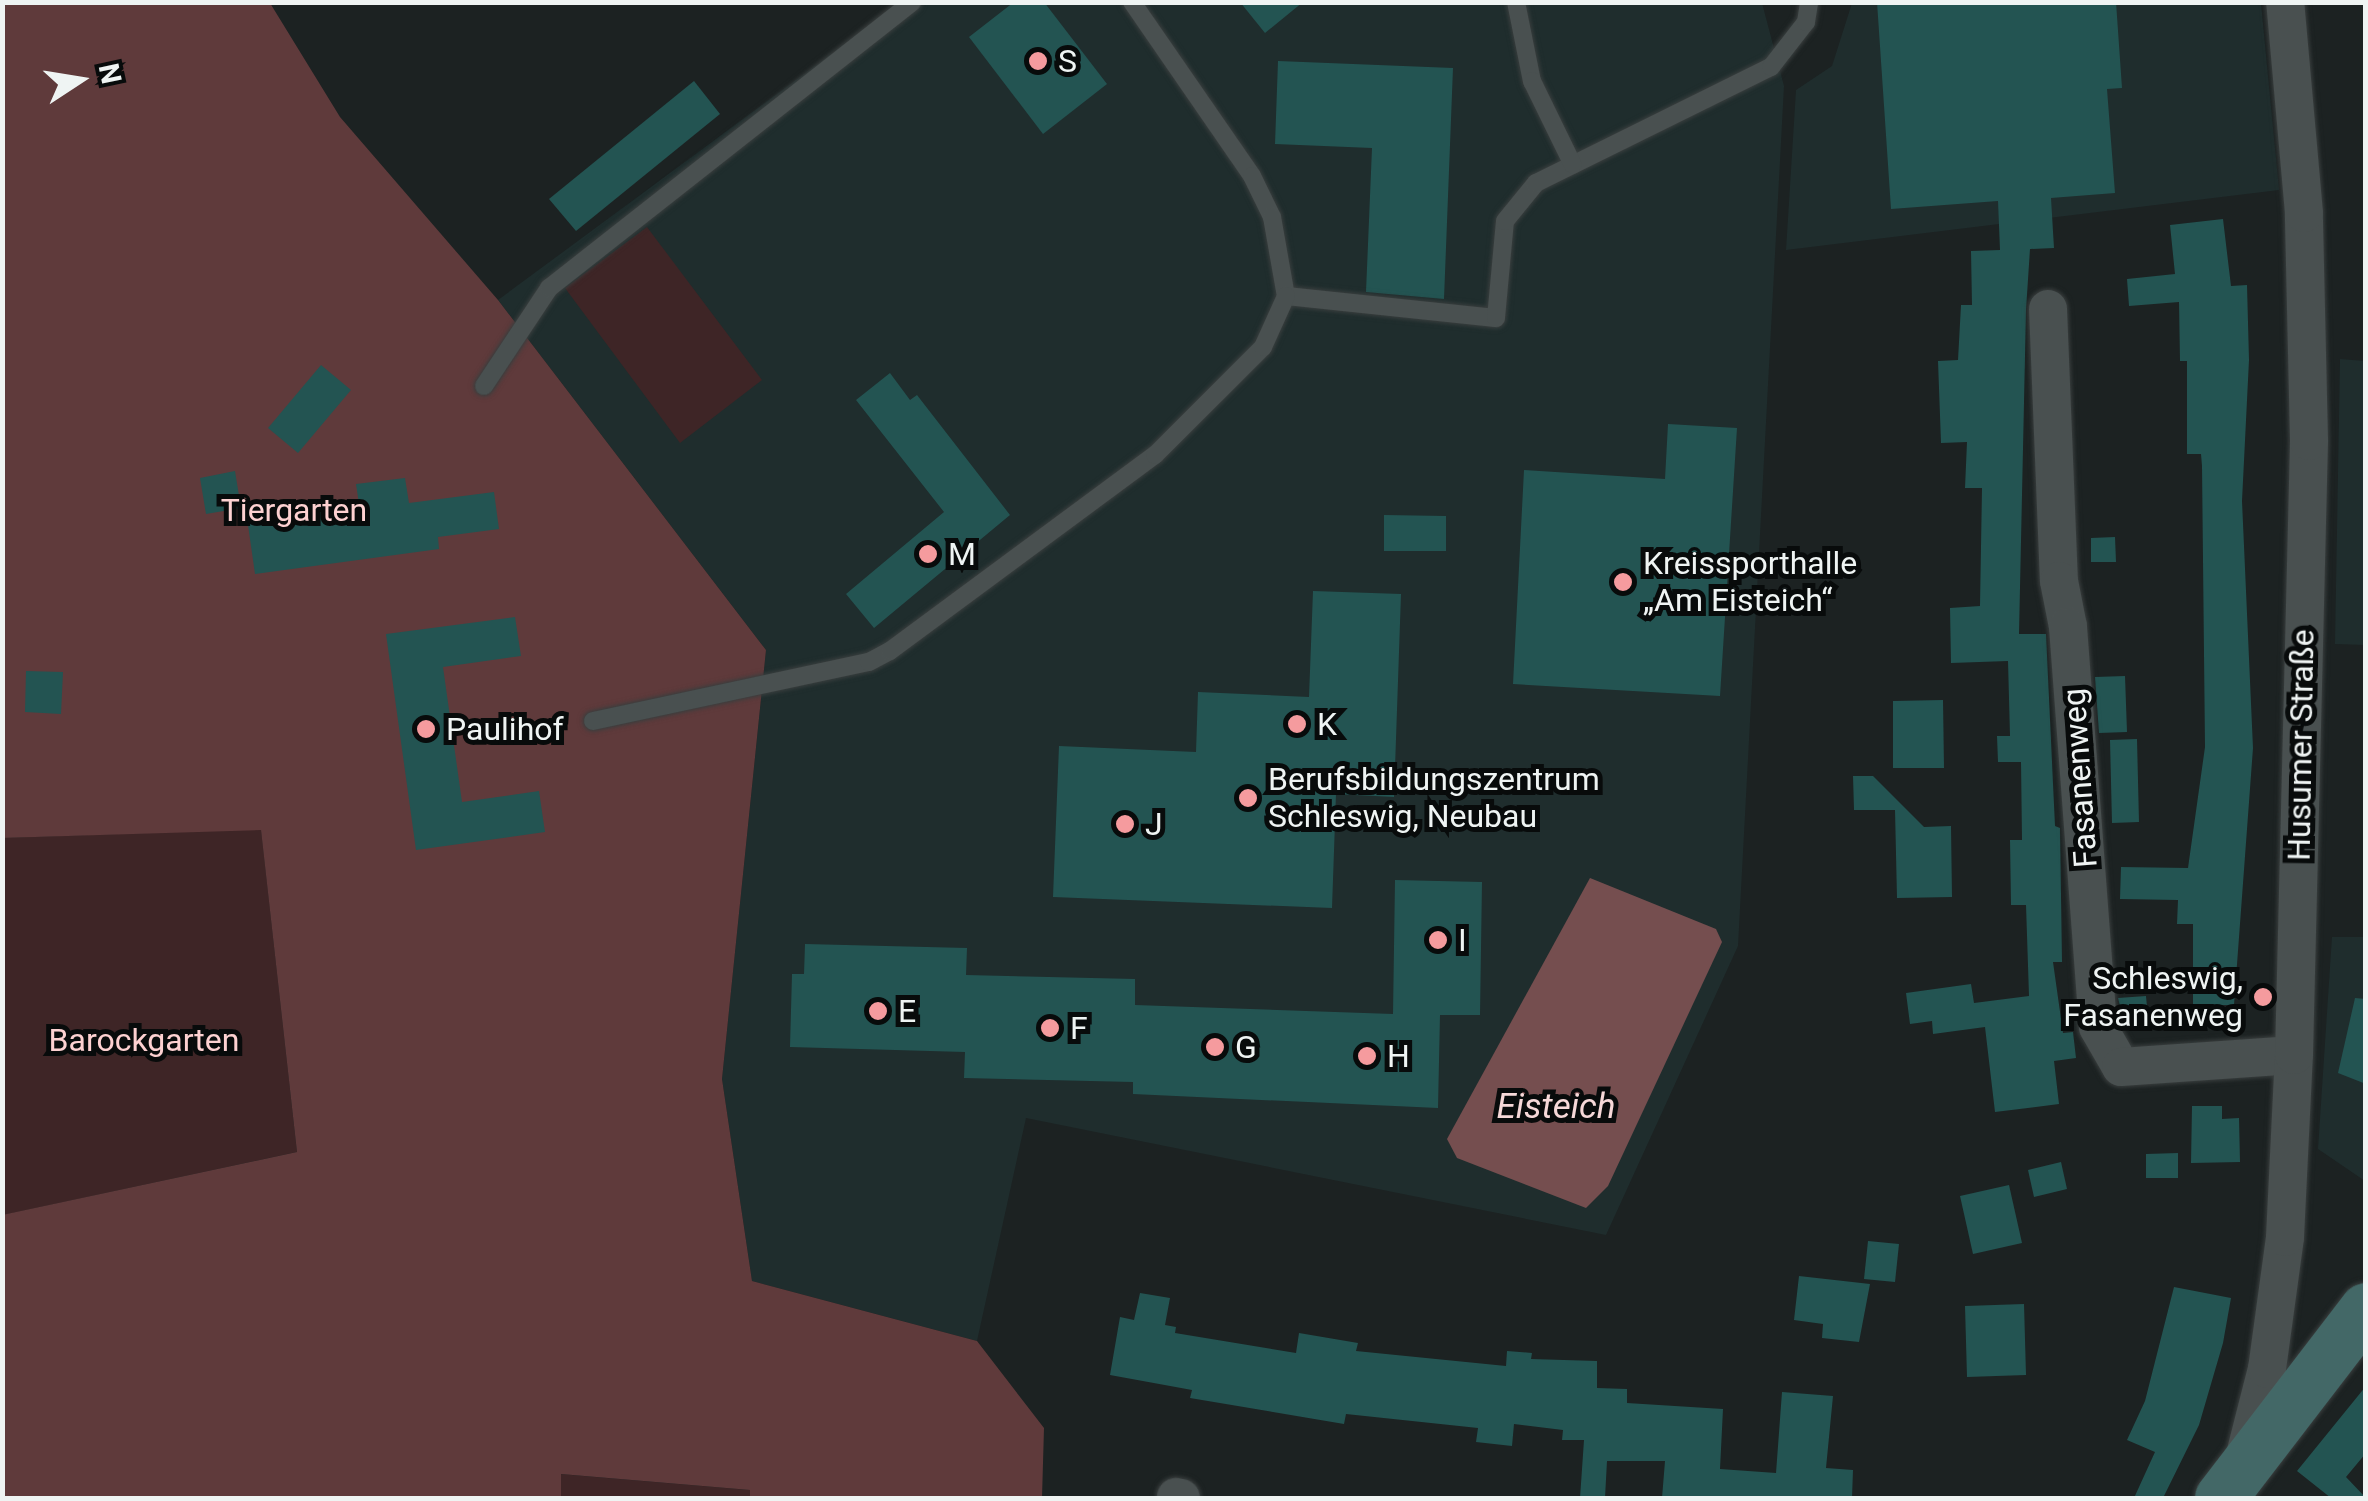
<!DOCTYPE html>
<html>
<head>
<meta charset="utf-8">
<style>
	body { margin:0 }
	#map { position:relative; width:2368px; height:1501px; overflow:hidden; background:#1c2222; font-family:Roboto,sans-serif }
	div>[style] { position:absolute }
	.built>* { inset:0; background:#1f2d2d }
	.green>* { inset:0; background:#3e2526 }
	.forest>* { inset:0; background:#5f3a3b }
	.water>* { inset:0; background:#754e4f }
	.building>* { inset:0; background:#235452 }
	.roads { filter:drop-shadow(0 0 2px #393e3e) drop-shadow(0 0 2px #393e3e) }
	.lane>* { height:18px; margin:-9px; padding:0 9px; transform-origin:9px; border-radius:9px; background:#495050 }
	.street>* { height:38px; margin:-19px; padding:0 19px; transform-origin:19px; border-radius:19px; background:#495050 }
	.secondary>* { height:52px; margin:-26px; padding:0 26px; transform-origin:26px; border-radius:26px; background:#436867 }
	.dots>* { width:28px; height:28px; translate:-50% -50%; box-sizing:border-box; border:5px solid #080b0b; border-radius:50% }
	span { translate:-50% -50%; white-space:nowrap; text-align:center; line-height:1.15; -webkit-text-stroke:10px #080b0b; paint-order:stroke }
	.poi-label { font-size:32px; color:#eff4f3 }
	.left { translate:0 -50%; text-align:left }
	.right { translate:-100% -50%; text-align:right }
	.park-label { font-size:32px; color:#fdd1d1 }
	.street-label { font-size:32px; color:#eff4f3 }
	.water-label { font-size:35px; color:#f6d8d8; font-style:italic }
	.frame { position:absolute; inset:0; border:5px solid #eff4f3; pointer-events:none }
	.north { position:absolute; left:30px; top:30px; width:100px; height:100px; -webkit-text-stroke:8px #080b0b; paint-order:stroke; rotate:78deg; font-size:28px; font-weight:700; line-height:40px; text-align:center; color:#eff4f3 }
	.north::after { content:''; display:block; margin:auto; width:35px; height:45px; background:#eff4f3; clip-path:polygon(50% 0,100% 100%,50% 72%,0 100%) }
</style>
</head>
<body>
<div id="map">
	<div class="built">
		<div style="clip-path:polygon(900px 3px,1762px 3px,1784px 86px,1738px 946px,1606px 1235px,1026px 1118px,977px 1341px,752px 1281px,722px 1079px,766px 650px,498px 300px)"></div>
		<div style="clip-path:polygon(1852px 3px,2261px 3px,2279px 190px,1786px 250px,1796px 90px,1832px 66px)"></div>
		<div style="clip-path:polygon(2340px 359px,2365px 361px,2365px 645px,2335px 644px)"></div>
		<div style="clip-path:polygon(2332px 937px,2365px 937px,2365px 1181px,2318px 1149px)"></div>
	</div>
	<div class="green">
		<div style="clip-path:polygon(647px 227px,762px 380px,680px 443px,565px 288px)"></div>
		<div style="clip-path:polygon(261px 829px,297px 1152px,3px 1215px,2px 838px)"></div>
		<div style="clip-path:polygon(560px 1474px,750px 1490px,750px 1498px,561px 1498px)"></div>
	</div>
	<div class="forest">
		<div style="clip-path:polygon(3px 3px,270px 3px,340px 117px,498px 300px,766px 650px,722px 1079px,752px 1281px,977px 1341px,1044px 1428px,1042px 1498px,750px 1498px,750px 1490px,561px 1474px,561px 1498px,3px 1498px,2px 1215px,297px 1152px,261px 830px,2px 838px)"></div>
	</div>
	<div class="water">
		<div style="clip-path:polygon(1590px 878px,1716px 929px,1722px 942px,1608px 1186px,1586px 1208px,1457px 1158px,1447px 1139px)"></div>
	</div>
	<div class="building">
		<div style="clip-path:polygon(1014px 2px,1044px 2px,1107px 84px,1043px 134px,969px 37px)"></div>
		<div style="clip-path:polygon(1240px 2px,1303px 2px,1265px 33px)"></div>
		<div style="clip-path:polygon(1877px 2px,2116px 2px,2122px 88px,2107px 89px,2115px 193px,2051px 198px,2054px 248px,2030px 249px,2026px 310px,2019px 634px,2046px 634px,2055px 826px,2060px 828px,2062px 962px,2053px 962px,2063px 1033px,2073px 1032px,2076px 1058px,2054px 1061px,2059px 1104px,1995px 1112px,1985px 1027px,1933px 1034px,1932px 1021px,1910px 1024px,1906px 993px,1971px 984px,1974px 1003px,2029px 996px,2026px 905px,2011px 905px,2010px 840px,2022px 840px,2021px 762px,1998px 762px,1997px 736px,2010px 736px,2008px 661px,1951px 663px,1950px 608px,1980px 606px,1982px 488px,1965px 488px,1967px 442px,1941px 443px,1938px 361px,1958px 360px,1961px 305px,1972px 305px,1971px 251px,2000px 250px,1998px 201px,1891px 209px)"></div>
		<div style="clip-path:polygon(1278px 61px,1453px 68px,1444px 299px,1366px 292px,1372px 148px,1275px 144px)"></div>
		<div style="clip-path:polygon(694px 81px,720px 114px,576px 231px,549px 199px)"></div>
		<div style="clip-path:polygon(2223px 219px,2231px 286px,2247px 285px,2249px 360px,2242px 501px,2253px 748px,2234px 1005px,2193px 1005px,2193px 924px,2177px 924px,2178px 900px,2120px 899px,2121px 867px,2188px 868px,2205px 747px,2202px 466px,2201px 454px,2187px 454px,2187px 361px,2180px 361px,2179px 302px,2129px 306px,2127px 279px,2175px 274px,2170px 225px)"></div>
		<div style="clip-path:polygon(321px 365px,351px 390px,298px 453px,268px 428px)"></div>
		<div style="clip-path:polygon(890px 373px,910px 400px,917px 395px,1010px 515px,874px 628px,846px 594px,944px 512px,856px 400px)"></div>
		<div style="clip-path:polygon(1668px 424px,1737px 428px,1720px 696px,1513px 684px,1524px 470px,1665px 479px)"></div>
		<div style="clip-path:polygon(235px 471px,241px 508px,206px 514px,200px 478px)"></div>
		<div style="clip-path:polygon(405px 478px,409px 503px,494px 492px,499px 529px,438px 537px,439px 549px,255px 574px,247px 518px,359px 504px,356px 484px)"></div>
		<div style="clip-path:polygon(1384px 515px,1446px 516px,1446px 551px,1384px 551px)"></div>
		<div style="clip-path:polygon(2115px 537px,2116px 562px,2091px 562px,2091px 538px)"></div>
		<div style="clip-path:polygon(1313px 591px,1401px 594px,1394px 797px,1336px 794px,1332px 908px,1053px 897px,1059px 746px,1196px 752px,1198px 692px,1309px 697px)"></div>
		<div style="clip-path:polygon(515px 617px,521px 656px,443px 667px,462px 802px,539px 791px,545px 832px,416px 850px,386px 634px)"></div>
		<div style="clip-path:polygon(26px 671px,63px 672px,61px 714px,25px 712px)"></div>
		<div style="clip-path:polygon(2125px 676px,2127px 732px,2099px 733px,2095px 677px)"></div>
		<div style="clip-path:polygon(1943px 700px,1944px 768px,1893px 768px,1893px 701px)"></div>
		<div style="clip-path:polygon(2137px 739px,2139px 822px,2112px 823px,2110px 740px)"></div>
		<div style="clip-path:polygon(1853px 776px,1873px 776px,1924px 827px,1951px 826px,1952px 897px,1897px 898px,1895px 810px,1854px 810px)"></div>
		<div style="clip-path:polygon(1395px 880px,1482px 882px,1480px 1015px,1440px 1015px,1438px 1108px,1133px 1094px,1133px 1082px,964px 1078px,965px 1052px,790px 1047px,792px 974px,804px 974px,805px 944px,967px 948px,966px 975px,1135px 979px,1135px 1005px,1393px 1014px)"></div>
		<div style="clip-path:polygon(2146px 996px,2149px 1029px,2126px 1030px,2118px 998px)"></div>
		<div style="clip-path:polygon(2355px 998px,2366px 999px,2366px 1084px,2338px 1073px)"></div>
		<div style="clip-path:polygon(2192px 1106px,2222px 1106px,2222px 1119px,2239px 1118px,2240px 1162px,2191px 1163px)"></div>
		<div style="clip-path:polygon(2178px 1153px,2178px 1178px,2146px 1178px,2146px 1154px)"></div>
		<div style="clip-path:polygon(2061px 1162px,2067px 1189px,2034px 1197px,2028px 1170px)"></div>
		<div style="clip-path:polygon(2009px 1185px,2022px 1243px,1973px 1254px,1960px 1196px)"></div>
		<div style="clip-path:polygon(1868px 1241px,1899px 1244px,1895px 1282px,1864px 1279px)"></div>
		<div style="clip-path:polygon(1799px 1276px,1870px 1284px,1859px 1342px,1822px 1338px,1823px 1324px,1794px 1320px)"></div>
		<div style="clip-path:polygon(2174px 1287px,2231px 1298px,2223px 1343px,2199px 1425px,2163px 1498px,2134px 1498px,2155px 1452px,2127px 1440px,2145px 1401px)"></div>
		<div style="clip-path:polygon(1140px 1293px,1170px 1298px,1165px 1325px,1176px 1327px,1175px 1333px,1296px 1353px,1299px 1333px,1358px 1343px,1356px 1351px,1506px 1366px,1507px 1351px,1532px 1353px,1531px 1359px,1597px 1361px,1597px 1388px,1627px 1389px,1627px 1403px,1723px 1409px,1720px 1469px,1776px 1473px,1782px 1392px,1833px 1396px,1826px 1468px,1853px 1470px,1852px 1498px,1662px 1498px,1665px 1461px,1607px 1461px,1605px 1498px,1580px 1498px,1584px 1440px,1562px 1440px,1563px 1430px,1514px 1424px,1512px 1446px,1476px 1442px,1478px 1428px,1346px 1414px,1344px 1424px,1190px 1398px,1192px 1390px,1110px 1375px,1120px 1317px,1134px 1320px)"></div>
		<div style="clip-path:polygon(2024px 1304px,2026px 1375px,1967px 1377px,1965px 1306px)"></div>
		<div style="clip-path:polygon(2366px 1386px,2366px 1453px,2346px 1477px,2366px 1498px,2331px 1498px,2297px 1471px)"></div>
	</div>
	<div class="roads">
		<div class="lane">
			<div style="left:1132px;top:2px;width:211px;rotate:55.4deg"></div>
			<div style="left:1252px;top:176px;width:46px;rotate:64deg"></div>
			<div style="left:1272px;top:217px;width:80px;rotate:80deg"></div>
			<div style="left:1286px;top:296px;width:211px;rotate:6deg"></div>
			<div style="left:1496px;top:318px;width:97px;rotate:-84.7deg"></div>
			<div style="left:1505px;top:221px;width:49px;rotate:-50.8deg"></div>
			<div style="left:1536px;top:183px;width:262px;rotate:-26.3deg"></div>
			<div style="left:1771px;top:67px;width:57px;rotate:-52.1deg"></div>
			<div style="left:1806px;top:22px;width:20px;rotate:-81deg"></div>
			<div style="left:1516px;top:2px;width:81px;rotate:78.6deg"></div>
			<div style="left:1532px;top:81px;width:93px;rotate:64deg"></div>
			<div style="left:484px;top:386px;width:118px;rotate:-56.4deg"></div>
			<div style="left:549px;top:288px;width:462px;rotate:-38.2deg"></div>
			<div style="left:593px;top:721px;width:282px;rotate:-12.1deg"></div>
			<div style="left:869px;top:662px;width:24px;rotate:-28deg"></div>
			<div style="left:890px;top:651px;width:330px;rotate:-36.5deg"></div>
			<div style="left:1155px;top:455px;width:153px;rotate:-45deg"></div>
			<div style="left:1263px;top:347px;width:56px;rotate:-65.7deg"></div>
		</div>
		<div class="street">
			<div style="left:2048px;top:309px;width:272px;rotate:87.7deg"></div>
			<div style="left:2059px;top:581px;width:47px;rotate:78.9deg"></div>
			<div style="left:2068px;top:627px;width:401px;rotate:85.7deg"></div>
			<div style="left:2098px;top:1027px;width:46px;rotate:60.1deg"></div>
			<div style="left:2121px;top:1067px;width:173px;rotate:-4deg"></div>
			<div style="left:2245px;top:1455px;width:89px;rotate:-75.7deg"></div>
			<div style="left:2267px;top:1369px;width:133px;rotate:-82.2deg"></div>
			<div style="left:2285px;top:1237px;width:182px;rotate:-87.2deg"></div>
			<div style="left:2294px;top:1055px;width:614px;rotate:-88.6deg"></div>
			<div style="left:2309px;top:441px;width:228px;rotate:-91.3deg"></div>
			<div style="left:2304px;top:213px;width:212px;rotate:-95.1deg"></div>
			<div style="left:1176px;top:1497px;width:5px;rotate:11deg"></div>
		</div>
		<div class="secondary">
			<div style="left:2221px;top:1498px;width:238px;rotate:-52.5deg"></div>
		</div>
	</div>
	<div class="dots">
		<div style="left:1038px;top:61px;background:#f59b9e"></div>
		<div style="left:928px;top:554px;background:#f59b9e"></div>
		<div style="left:1623px;top:582px;background:#f59b9e"></div>
		<div style="left:1297px;top:724px;background:#f59b9e"></div>
		<div style="left:426px;top:729px;background:#f59b9e"></div>
		<div style="left:1248px;top:798px;background:#f59b9e"></div>
		<div style="left:1125px;top:824px;background:#f59b9e"></div>
		<div style="left:1438px;top:940px;background:#f59b9e"></div>
		<div style="left:2263px;top:997px;background:#f59b9e"></div>
		<div style="left:878px;top:1011px;background:#f59b9e"></div>
		<div style="left:1050px;top:1028px;background:#f59b9e"></div>
		<div style="left:1215px;top:1047px;background:#f59b9e"></div>
		<div style="left:1367px;top:1056px;background:#f59b9e"></div>
	</div>
	<div class="poi-label">
		<span class="left" style="left:1058px;top:61px">S</span>
		<span class="left" style="left:948px;top:554px">M</span>
		<span class="left" style="left:1643px;top:582px">Kreissporthalle<br>„Am Eisteich“</span>
		<span class="left" style="left:1317px;top:724px">K</span>
		<span class="left" style="left:446px;top:729px">Paulihof</span>
		<span class="left" style="left:1268px;top:798px">Berufsbildungszentrum<br>Schleswig, Neubau</span>
		<span class="left" style="left:1145px;top:824px">J</span>
		<span class="left" style="left:1458px;top:940px">I</span>
		<span class="right" style="left:2243px;top:997px">Schleswig,<br>Fasanenweg</span>
		<span class="left" style="left:898px;top:1011px">E</span>
		<span class="left" style="left:1070px;top:1028px">F</span>
		<span class="left" style="left:1235px;top:1047px">G</span>
		<span class="left" style="left:1387px;top:1056px">H</span>
	</div>
	<div class="park-label">
		<span style="left:294px;top:510px">Tiergarten</span>
		<span style="left:144px;top:1040px">Barockgarten</span>
	</div>
	<div class="street-label">
		<span style="left:2301px;top:745px;rotate:-89deg">Husumer Straße</span>
		<span style="left:2080px;top:778px;rotate:-94deg">Fasanenweg</span>
	</div>
	<div class="water-label">
		<span style="left:1556px;top:1107px">Eisteich</span>
	</div>
	<div class="frame"></div>
	<div class="north">N</div>
</div>
</body>
</html>
